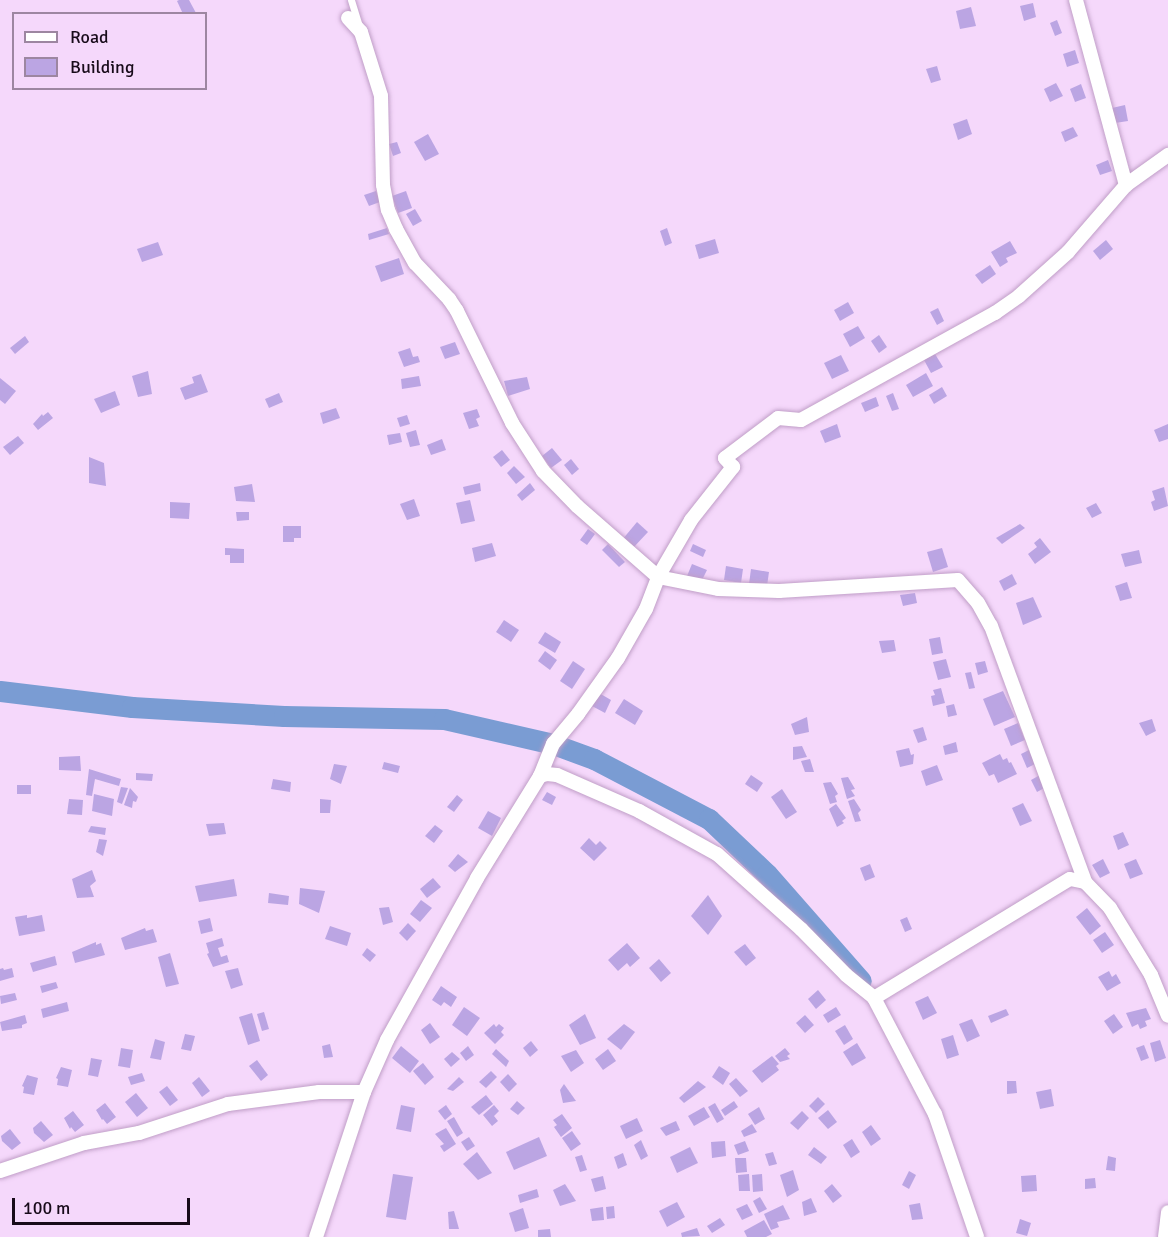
<!DOCTYPE html>
<html>
<head>
<meta charset="utf-8">
<style>
	body { margin:0 }
	#map { position:relative; width:1168px; height:1237px; overflow:hidden; background:#f5d8fb; font-family:Signika,sans-serif }
	div>[style] { position:absolute }
	.river>* { height:21px; margin:-10.5px; padding:0 10.5px; transform-origin:10.5px; border-radius:10.5px; background:#7a9cd3 }
	.building>* { inset:0; background:#bba5e3 }
	.roads { filter:drop-shadow(0 0 2px #c09ec7) drop-shadow(0 0 2px #c09ec7) }
	.service>* { height:7px; margin:-3.5px; padding:0 3.5px; transform-origin:3.5px; border-radius:3.5px; background:#fff }
	.minor>* { height:14px; margin:-7px; padding:0 7px; transform-origin:7px; border-radius:7px; background:#fff }
	span { translate:-50% -50%; white-space:nowrap; text-align:center; line-height:1.15; -webkit-text-stroke:4.5px #f5d8fb; paint-order:stroke }
	.legend { position:absolute; left:12px; top:12px; width:195px; height:78px; box-sizing:border-box; background:#f5d8fb; border:2px solid #9d86a1; margin:0; padding:8px 10px; list-style:none; font-size:18px; color:#180b1a }
	.legend li { display:flex; align-items:center; gap:12px; height:30px }
	.legend b { width:30px; border:2px solid #9d86a1 }
	.scale { position:absolute; left:12px; top:1198px; width:178px; height:27px; box-sizing:border-box; border:3px solid #180b1a; border-top:0; padding-left:8px; font-size:18px; line-height:21px; white-space:nowrap; color:#180b1a; -webkit-text-stroke:4px #f5d8fb; paint-order:stroke }
</style>
</head>
<body>
<div id="map">
	<div class="river">
		<div style="left:0;top:691px;width:133px;rotate:6.9deg"></div>
		<div style="left:132px;top:707px;width:152px;rotate:3.4deg"></div>
		<div style="left:284px;top:716px;width:160px;rotate:1.1deg"></div>
		<div style="left:444px;top:719px;width:112px;rotate:12.9deg"></div>
		<div style="left:553px;top:744px;width:44px;rotate:20.1deg"></div>
		<div style="left:594px;top:759px;width:130px;rotate:27.6deg"></div>
		<div style="left:709px;top:819px;width:80px;rotate:43.5deg"></div>
		<div style="left:767px;top:874px;width:142px;rotate:48.7deg"></div>
	</div>
	<div class="building">
		<div style="clip-path:polygon(179px 0,189px 0,196px 13px,183px 14px,177px 1px)"></div>
		<div style="clip-path:polygon(1033px 3px,1036px 17px,1024px 21px,1020px 6px)"></div>
		<div style="clip-path:polygon(971px 7px,976px 26px,960px 29px,956px 11px)"></div>
		<div style="clip-path:polygon(1057px 20px,1062px 33px,1055px 36px,1050px 23px)"></div>
		<div style="clip-path:polygon(1075px 50px,1079px 63px,1067px 67px,1063px 54px)"></div>
		<div style="clip-path:polygon(937px 66px,941px 80px,931px 83px,926px 69px)"></div>
		<div style="clip-path:polygon(1056px 83px,1063px 96px,1050px 102px,1044px 89px)"></div>
		<div style="clip-path:polygon(1081px 84px,1086px 98px,1075px 102px,1070px 89px)"></div>
		<div style="clip-path:polygon(1125px 105px,1128px 121px,1115px 123px,1112px 108px)"></div>
		<div style="clip-path:polygon(967px 119px,972px 134px,958px 140px,953px 124px)"></div>
		<div style="clip-path:polygon(1073px 127px,1078px 136px,1065px 142px,1061px 132px)"></div>
		<div style="clip-path:polygon(428px 134px,439px 154px,425px 161px,414px 142px)"></div>
		<div style="clip-path:polygon(397px 142px,401px 153px,393px 156px,389px 144px)"></div>
		<div style="clip-path:polygon(1108px 160px,1112px 171px,1100px 175px,1096px 165px)"></div>
		<div style="clip-path:polygon(376px 191px,380px 202px,369px 206px,364px 195px)"></div>
		<div style="clip-path:polygon(406px 191px,412px 208px,398px 213px,392px 196px)"></div>
		<div style="clip-path:polygon(415px 209px,422px 221px,413px 226px,406px 214px)"></div>
		<div style="clip-path:polygon(387px 228px,389px 234px,369px 240px,368px 234px)"></div>
		<div style="clip-path:polygon(667px 228px,672px 243px,665px 246px,660px 231px)"></div>
		<div style="clip-path:polygon(715px 239px,719px 253px,699px 259px,695px 245px)"></div>
		<div style="clip-path:polygon(1106px 240px,1113px 249px,1100px 260px,1093px 251px)"></div>
		<div style="clip-path:polygon(1010px 241px,1017px 253px,1006px 258px,1008px 262px,1000px 267px,991px 252px)"></div>
		<div style="clip-path:polygon(158px 242px,163px 255px,142px 262px,137px 249px)"></div>
		<div style="clip-path:polygon(399px 258px,404px 274px,381px 282px,375px 266px)"></div>
		<div style="clip-path:polygon(990px 265px,996px 274px,982px 284px,975px 275px)"></div>
		<div style="clip-path:polygon(848px 302px,854px 313px,840px 321px,834px 310px)"></div>
		<div style="clip-path:polygon(938px 308px,944px 321px,937px 325px,930px 312px)"></div>
		<div style="clip-path:polygon(858px 326px,865px 338px,850px 347px,843px 334px)"></div>
		<div style="clip-path:polygon(879px 335px,887px 347px,879px 353px,871px 341px)"></div>
		<div style="clip-path:polygon(25px 336px,29px 342px,15px 354px,10px 348px)"></div>
		<div style="clip-path:polygon(455px 342px,460px 354px,445px 359px,440px 347px)"></div>
		<div style="clip-path:polygon(410px 348px,413px 357px,418px 356px,420px 362px,404px 367px,398px 352px)"></div>
		<div style="clip-path:polygon(935px 354px,943px 367px,931px 373px,924px 360px)"></div>
		<div style="clip-path:polygon(841px 355px,849px 371px,832px 379px,824px 363px)"></div>
		<div style="clip-path:polygon(148px 371px,152px 394px,138px 397px,132px 376px)"></div>
		<div style="clip-path:polygon(926px 373px,933px 386px,913px 397px,906px 385px)"></div>
		<div style="clip-path:polygon(201px 374px,208px 392px,185px 400px,180px 388px,194px 383px,192px 377px)"></div>
		<div style="clip-path:polygon(419px 376px,421px 386px,402px 389px,401px 379px)"></div>
		<div style="clip-path:polygon(527px 377px,530px 389px,508px 396px,504px 381px)"></div>
		<div style="clip-path:polygon(0 378px,16px 391px,5px 404px,0 400px)"></div>
		<div style="clip-path:polygon(942px 387px,947px 396px,934px 404px,929px 395px)"></div>
		<div style="clip-path:polygon(115px 391px,120px 405px,101px 413px,94px 399px)"></div>
		<div style="clip-path:polygon(279px 393px,283px 402px,269px 408px,265px 399px)"></div>
		<div style="clip-path:polygon(893px 393px,899px 409px,892px 411px,886px 396px)"></div>
		<div style="clip-path:polygon(876px 397px,879px 406px,865px 412px,861px 403px)"></div>
		<div style="clip-path:polygon(336px 408px,340px 418px,323px 424px,320px 413px)"></div>
		<div style="clip-path:polygon(477px 409px,480px 417px,476px 419px,479px 426px,469px 429px,463px 413px)"></div>
		<div style="clip-path:polygon(48px 412px,53px 418px,38px 430px,33px 424px,42px 414px,43px 416px)"></div>
		<div style="clip-path:polygon(407px 415px,410px 424px,400px 427px,397px 418px)"></div>
		<div style="clip-path:polygon(837px 424px,841px 437px,825px 443px,820px 431px)"></div>
		<div style="clip-path:polygon(1168px 424px,1168px 439px,1159px 442px,1154px 430px)"></div>
		<div style="clip-path:polygon(416px 430px,420px 445px,410px 447px,406px 433px)"></div>
		<div style="clip-path:polygon(400px 433px,402px 442px,389px 445px,387px 435px)"></div>
		<div style="clip-path:polygon(18px 436px,24px 443px,10px 455px,3px 447px)"></div>
		<div style="clip-path:polygon(442px 439px,446px 450px,431px 455px,427px 445px)"></div>
		<div style="clip-path:polygon(552px 448px,562px 460px,551px 468px,542px 456px)"></div>
		<div style="clip-path:polygon(502px 450px,510px 460px,501px 467px,493px 457px)"></div>
		<div style="clip-path:polygon(89px 457px,104px 463px,106px 486px,89px 483px)"></div>
		<div style="clip-path:polygon(571px 459px,579px 469px,572px 475px,564px 465px)"></div>
		<div style="clip-path:polygon(514px 466px,525px 477px,516px 484px,507px 473px)"></div>
		<div style="clip-path:polygon(480px 483px,481px 491px,465px 495px,463px 487px)"></div>
		<div style="clip-path:polygon(530px 483px,535px 490px,522px 501px,517px 495px)"></div>
		<div style="clip-path:polygon(252px 484px,255px 502px,236px 501px,234px 487px)"></div>
		<div style="clip-path:polygon(1164px 487px,1168px 506px,1154px 511px,1151px 502px,1155px 500px,1152px 491px)"></div>
		<div style="clip-path:polygon(414px 499px,420px 516px,407px 520px,400px 504px)"></div>
		<div style="clip-path:polygon(470px 500px,475px 521px,461px 524px,456px 503px)"></div>
		<div style="clip-path:polygon(170px 502px,190px 503px,189px 519px,170px 518px)"></div>
		<div style="clip-path:polygon(1096px 503px,1102px 513px,1092px 518px,1086px 508px)"></div>
		<div style="clip-path:polygon(236px 512px,249px 512px,249px 520px,237px 521px)"></div>
		<div style="clip-path:polygon(637px 522px,648px 532px,633px 548px,622px 540px)"></div>
		<div style="clip-path:polygon(1020px 524px,1025px 528px,1002px 544px,996px 538px)"></div>
		<div style="clip-path:polygon(283px 526px,301px 526px,301px 538px,294px 538px,294px 542px,283px 542px)"></div>
		<div style="clip-path:polygon(588px 529px,595px 534px,587px 545px,580px 540px)"></div>
		<div style="clip-path:polygon(1040px 538px,1051px 552px,1035px 564px,1028px 554px,1037px 547px,1034px 543px)"></div>
		<div style="clip-path:polygon(492px 543px,496px 556px,475px 562px,472px 548px)"></div>
		<div style="clip-path:polygon(608px 544px,625px 562px,619px 567px,602px 550px)"></div>
		<div style="clip-path:polygon(693px 544px,706px 550px,703px 557px,690px 551px)"></div>
		<div style="clip-path:polygon(225px 548px,244px 549px,244px 563px,230px 563px,230px 555px,225px 555px)"></div>
		<div style="clip-path:polygon(942px 548px,948px 567px,933px 572px,927px 552px)"></div>
		<div style="clip-path:polygon(1139px 550px,1142px 563px,1125px 567px,1121px 554px)"></div>
		<div style="clip-path:polygon(692px 564px,707px 570px,701px 582px,687px 576px)"></div>
		<div style="clip-path:polygon(726px 566px,743px 569px,741px 583px,724px 580px)"></div>
		<div style="clip-path:polygon(751px 569px,769px 572px,767px 586px,749px 584px)"></div>
		<div style="clip-path:polygon(1012px 574px,1017px 584px,1004px 591px,999px 581px)"></div>
		<div style="clip-path:polygon(1127px 582px,1132px 598px,1120px 601px,1115px 586px)"></div>
		<div style="clip-path:polygon(915px 593px,917px 603px,903px 606px,900px 595px)"></div>
		<div style="clip-path:polygon(1033px 597px,1042px 617px,1023px 625px,1016px 603px)"></div>
		<div style="clip-path:polygon(504px 620px,519px 630px,511px 642px,496px 632px)"></div>
		<div style="clip-path:polygon(545px 632px,561px 642px,555px 653px,538px 643px)"></div>
		<div style="clip-path:polygon(940px 637px,943px 653px,932px 655px,929px 639px)"></div>
		<div style="clip-path:polygon(894px 640px,896px 651px,882px 653px,879px 641px)"></div>
		<div style="clip-path:polygon(545px 651px,557px 660px,550px 670px,538px 661px)"></div>
		<div style="clip-path:polygon(946px 659px,951px 677px,938px 680px,933px 662px)"></div>
		<div style="clip-path:polygon(573px 661px,585px 669px,572px 689px,560px 681px)"></div>
		<div style="clip-path:polygon(985px 661px,988px 672px,978px 675px,975px 663px)"></div>
		<div style="clip-path:polygon(971px 672px,975px 688px,969px 689px,965px 673px)"></div>
		<div style="clip-path:polygon(941px 688px,945px 703px,933px 706px,931px 696px,935px 695px,933px 690px)"></div>
		<div style="clip-path:polygon(1003px 691px,1015px 717px,994px 726px,983px 699px)"></div>
		<div style="clip-path:polygon(599px 693px,611px 700px,605px 713px,592px 706px)"></div>
		<div style="clip-path:polygon(624px 699px,643px 711px,635px 725px,615px 713px)"></div>
		<div style="clip-path:polygon(954px 704px,957px 715px,948px 717px,946px 706px)"></div>
		<div style="clip-path:polygon(807px 717px,809px 732px,795px 735px,791px 724px)"></div>
		<div style="clip-path:polygon(1152px 719px,1156px 731px,1146px 736px,1139px 723px)"></div>
		<div style="clip-path:polygon(1018px 723px,1025px 740px,1011px 746px,1004px 729px)"></div>
		<div style="clip-path:polygon(923px 727px,927px 740px,918px 743px,913px 730px)"></div>
		<div style="clip-path:polygon(956px 742px,958px 752px,945px 755px,943px 746px)"></div>
		<div style="clip-path:polygon(802px 746px,807px 757px,793px 760px,793px 747px)"></div>
		<div style="clip-path:polygon(909px 748px,911px 755px,914px 754px,913px 764px,900px 767px,896px 751px)"></div>
		<div style="clip-path:polygon(1031px 749px,1037px 763px,1027px 768px,1021px 754px)"></div>
		<div style="clip-path:polygon(1000px 754px,1003px 760px,1007px 758px,1009px 763px,1011px 762px,1017px 774px,998px 783px,994px 774px,989px 776px,982px 763px)"></div>
		<div style="clip-path:polygon(80px 756px,81px 771px,59px 770px,59px 757px)"></div>
		<div style="clip-path:polygon(810px 759px,814px 772px,805px 772px,801px 761px)"></div>
		<div style="clip-path:polygon(384px 762px,400px 766px,398px 773px,382px 769px)"></div>
		<div style="clip-path:polygon(334px 764px,347px 766px,341px 784px,330px 779px)"></div>
		<div style="clip-path:polygon(937px 765px,943px 780px,926px 786px,921px 771px)"></div>
		<div style="clip-path:polygon(89px 769px,121px 779px,119px 786px,95px 779px,92px 796px,86px 795px)"></div>
		<div style="clip-path:polygon(136px 773px,153px 774px,152px 781px,136px 780px)"></div>
		<div style="clip-path:polygon(1042px 774px,1048px 786px,1037px 792px,1031px 780px)"></div>
		<div style="clip-path:polygon(751px 775px,763px 783px,757px 792px,745px 784px)"></div>
		<div style="clip-path:polygon(848px 777px,855px 789px,851px 790px,855px 796px,847px 799px,841px 778px)"></div>
		<div style="clip-path:polygon(273px 779px,291px 782px,290px 792px,271px 789px)"></div>
		<div style="clip-path:polygon(831px 782px,838px 794px,835px 796px,837px 802px,830px 804px,823px 783px)"></div>
		<div style="clip-path:polygon(17px 785px,31px 785px,31px 794px,17px 794px)"></div>
		<div style="clip-path:polygon(121px 787px,128px 788px,122px 804px,117px 802px)"></div>
		<div style="clip-path:polygon(130px 788px,138px 797px,136px 802px,133px 801px,132px 808px,124px 805px)"></div>
		<div style="clip-path:polygon(782px 789px,797px 812px,786px 819px,771px 797px)"></div>
		<div style="clip-path:polygon(547px 792px,556px 797px,552px 805px,542px 800px)"></div>
		<div style="clip-path:polygon(94px 794px,114px 799px,112px 816px,92px 811px)"></div>
		<div style="clip-path:polygon(457px 795px,463px 800px,454px 812px,447px 807px)"></div>
		<div style="clip-path:polygon(69px 799px,83px 800px,82px 815px,67px 814px)"></div>
		<div style="clip-path:polygon(320px 799px,331px 800px,330px 813px,320px 813px)"></div>
		<div style="clip-path:polygon(854px 799px,861px 810px,858px 813px,861px 821px,855px 822px,848px 801px)"></div>
		<div style="clip-path:polygon(1023px 803px,1032px 821px,1020px 826px,1012px 808px)"></div>
		<div style="clip-path:polygon(836px 804px,846px 818px,842px 821px,844px 823px,837px 827px,829px 809px)"></div>
		<div style="clip-path:polygon(488px 811px,501px 818px,492px 836px,478px 828px)"></div>
		<div style="clip-path:polygon(224px 823px,226px 834px,209px 836px,206px 824px)"></div>
		<div style="clip-path:polygon(435px 825px,443px 831px,434px 843px,425px 836px)"></div>
		<div style="clip-path:polygon(91px 826px,106px 828px,105px 835px,88px 832px)"></div>
		<div style="clip-path:polygon(1123px 832px,1129px 845px,1118px 850px,1113px 836px)"></div>
		<div style="clip-path:polygon(589px 838px,596px 845px,600px 841px,607px 848px,594px 861px,580px 848px)"></div>
		<div style="clip-path:polygon(99px 839px,107px 840px,103px 856px,96px 852px)"></div>
		<div style="clip-path:polygon(458px 854px,468px 862px,455px 872px,448px 866px)"></div>
		<div style="clip-path:polygon(1103px 859px,1110px 873px,1100px 878px,1092px 865px)"></div>
		<div style="clip-path:polygon(1136px 859px,1143px 874px,1130px 879px,1124px 864px)"></div>
		<div style="clip-path:polygon(870px 864px,875px 877px,865px 881px,860px 868px)"></div>
		<div style="clip-path:polygon(92px 870px,96px 881px,90px 886px,94px 897px,77px 898px,72px 879px)"></div>
		<div style="clip-path:polygon(433px 878px,441px 887px,427px 898px,420px 889px)"></div>
		<div style="clip-path:polygon(234px 879px,237px 896px,199px 902px,195px 886px)"></div>
		<div style="clip-path:polygon(300px 888px,325px 891px,319px 913px,299px 904px)"></div>
		<div style="clip-path:polygon(269px 893px,289px 896px,288px 905px,268px 903px)"></div>
		<div style="clip-path:polygon(708px 895px,722px 916px,708px 935px,691px 916px)"></div>
		<div style="clip-path:polygon(421px 900px,432px 908px,420px 922px,410px 914px)"></div>
		<div style="clip-path:polygon(389px 907px,393px 922px,383px 925px,379px 908px)"></div>
		<div style="clip-path:polygon(1087px 908px,1101px 926px,1090px 935px,1076px 917px)"></div>
		<div style="clip-path:polygon(27px 915px,27px 918px,42px 915px,45px 931px,19px 936px,15px 917px)"></div>
		<div style="clip-path:polygon(907px 917px,912px 929px,905px 932px,900px 920px)"></div>
		<div style="clip-path:polygon(210px 918px,213px 931px,201px 934px,198px 921px)"></div>
		<div style="clip-path:polygon(408px 923px,416px 931px,407px 941px,399px 933px)"></div>
		<div style="clip-path:polygon(330px 926px,351px 933px,347px 946px,325px 939px)"></div>
		<div style="clip-path:polygon(145px 928px,146px 931px,153px 929px,157px 942px,125px 950px,121px 938px)"></div>
		<div style="clip-path:polygon(1105px 932px,1114px 945px,1102px 953px,1093px 940px)"></div>
		<div style="clip-path:polygon(222px 938px,224px 946px,218px 948px,221px 957px,227px 955px,229px 962px,213px 967px,207px 954px,209px 953px,206px 943px)"></div>
		<div style="clip-path:polygon(96px 942px,96px 945px,101px 943px,105px 955px,75px 963px,72px 952px)"></div>
		<div style="clip-path:polygon(627px 943px,640px 958px,630px 967px,627px 963px,618px 971px,608px 960px)"></div>
		<div style="clip-path:polygon(745px 944px,756px 958px,746px 966px,734px 952px)"></div>
		<div style="clip-path:polygon(367px 948px,376px 955px,370px 962px,362px 955px)"></div>
		<div style="clip-path:polygon(170px 953px,179px 984px,166px 987px,158px 957px)"></div>
		<div style="clip-path:polygon(55px 956px,57px 965px,33px 972px,30px 963px)"></div>
		<div style="clip-path:polygon(659px 959px,671px 973px,661px 982px,649px 968px)"></div>
		<div style="clip-path:polygon(3px 968px,4px 970px,12px 968px,14px 977px,0 981px,0 969px)"></div>
		<div style="clip-path:polygon(238px 968px,243px 985px,231px 989px,225px 971px)"></div>
		<div style="clip-path:polygon(1109px 971px,1112px 977px,1116px 974px,1121px 983px,1107px 991px,1098px 977px)"></div>
		<div style="clip-path:polygon(56px 982px,58px 988px,42px 993px,40px 986px)"></div>
		<div style="clip-path:polygon(441px 986px,457px 997px,451px 1007px,444px 1002px,441px 1006px,432px 1000px)"></div>
		<div style="clip-path:polygon(818px 990px,826px 1000px,816px 1009px,808px 999px)"></div>
		<div style="clip-path:polygon(15px 993px,17px 1000px,1px 1004px,0 996px)"></div>
		<div style="clip-path:polygon(928px 996px,937px 1013px,923px 1020px,915px 1002px)"></div>
		<div style="clip-path:polygon(67px 1002px,69px 1011px,43px 1018px,41px 1009px)"></div>
		<div style="clip-path:polygon(464px 1007px,480px 1018px,467px 1036px,452px 1025px)"></div>
		<div style="clip-path:polygon(836px 1007px,841px 1015px,828px 1023px,823px 1015px)"></div>
		<div style="clip-path:polygon(1146px 1008px,1151px 1019px,1145px 1021px,1147px 1026px,1140px 1029px,1138px 1024px,1132px 1027px,1126px 1013px)"></div>
		<div style="clip-path:polygon(1006px 1009px,1009px 1015px,991px 1023px,988px 1016px)"></div>
		<div style="clip-path:polygon(264px 1012px,269px 1029px,262px 1031px,257px 1014px)"></div>
		<div style="clip-path:polygon(252px 1013px,260px 1041px,248px 1045px,239px 1017px)"></div>
		<div style="clip-path:polygon(585px 1014px,596px 1038px,580px 1045px,569px 1025px)"></div>
		<div style="clip-path:polygon(1114px 1014px,1123px 1027px,1113px 1034px,1104px 1021px)"></div>
		<div style="clip-path:polygon(25px 1015px,27px 1023px,22px 1025px,22px 1028px,2px 1031px,0 1022px)"></div>
		<div style="clip-path:polygon(805px 1015px,814px 1025px,805px 1033px,796px 1023px)"></div>
		<div style="clip-path:polygon(972px 1019px,980px 1036px,967px 1042px,959px 1024px)"></div>
		<div style="clip-path:polygon(430px 1023px,440px 1037px,430px 1044px,421px 1030px)"></div>
		<div style="clip-path:polygon(494px 1024px,496px 1027px,499px 1024px,504px 1028px,501px 1032px,504px 1035px,495px 1044px,484px 1033px)"></div>
		<div style="clip-path:polygon(624px 1024px,635px 1032px,621px 1050px,607px 1039px)"></div>
		<div style="clip-path:polygon(845px 1025px,853px 1039px,844px 1045px,835px 1031px)"></div>
		<div style="clip-path:polygon(185px 1034px,195px 1036px,191px 1051px,181px 1049px)"></div>
		<div style="clip-path:polygon(953px 1035px,959px 1055px,947px 1059px,941px 1039px)"></div>
		<div style="clip-path:polygon(155px 1039px,165px 1042px,161px 1060px,150px 1058px)"></div>
		<div style="clip-path:polygon(1160px 1040px,1166px 1058px,1155px 1062px,1150px 1043px)"></div>
		<div style="clip-path:polygon(531px 1041px,538px 1050px,530px 1057px,523px 1048px)"></div>
		<div style="clip-path:polygon(857px 1043px,866px 1058px,852px 1066px,843px 1052px)"></div>
		<div style="clip-path:polygon(330px 1044px,333px 1057px,324px 1058px,322px 1046px)"></div>
		<div style="clip-path:polygon(1144px 1045px,1149px 1058px,1141px 1061px,1136px 1048px)"></div>
		<div style="clip-path:polygon(401px 1046px,419px 1061px,410px 1073px,392px 1058px)"></div>
		<div style="clip-path:polygon(468px 1046px,474px 1055px,466px 1061px,460px 1053px)"></div>
		<div style="clip-path:polygon(121px 1048px,133px 1050px,130px 1068px,118px 1066px)"></div>
		<div style="clip-path:polygon(785px 1048px,790px 1054px,787px 1056px,790px 1059px,780px 1062px,775px 1056px)"></div>
		<div style="clip-path:polygon(496px 1049px,509px 1061px,506px 1067px,492px 1054px)"></div>
		<div style="clip-path:polygon(608px 1049px,616px 1061px,603px 1070px,595px 1059px)"></div>
		<div style="clip-path:polygon(576px 1050px,584px 1063px,571px 1072px,561px 1056px)"></div>
		<div style="clip-path:polygon(452px 1052px,460px 1059px,451px 1067px,444px 1059px)"></div>
		<div style="clip-path:polygon(772px 1056px,779px 1064px,776px 1066px,779px 1070px,762px 1083px,752px 1071px)"></div>
		<div style="clip-path:polygon(91px 1058px,102px 1060px,98px 1077px,88px 1075px)"></div>
		<div style="clip-path:polygon(257px 1060px,268px 1075px,261px 1081px,249px 1066px)"></div>
		<div style="clip-path:polygon(423px 1063px,434px 1077px,425px 1085px,413px 1071px)"></div>
		<div style="clip-path:polygon(719px 1066px,730px 1073px,723px 1085px,712px 1077px)"></div>
		<div style="clip-path:polygon(61px 1067px,72px 1070px,68px 1087px,57px 1085px,58px 1079px,56px 1078px)"></div>
		<div style="clip-path:polygon(491px 1071px,497px 1077px,486px 1088px,479px 1082px)"></div>
		<div style="clip-path:polygon(142px 1073px,145px 1081px,131px 1085px,128px 1077px)"></div>
		<div style="clip-path:polygon(508px 1074px,517px 1084px,509px 1092px,500px 1082px)"></div>
		<div style="clip-path:polygon(27px 1075px,38px 1078px,34px 1095px,23px 1093px,24px 1087px,22px 1086px)"></div>
		<div style="clip-path:polygon(199px 1077px,210px 1091px,202px 1097px,192px 1083px)"></div>
		<div style="clip-path:polygon(459px 1077px,464px 1082px,453px 1091px,447px 1089px)"></div>
		<div style="clip-path:polygon(736px 1078px,748px 1091px,740px 1097px,729px 1084px)"></div>
		<div style="clip-path:polygon(698px 1081px,706px 1087px,684px 1103px,679px 1098px)"></div>
		<div style="clip-path:polygon(1007px 1081px,1016px 1081px,1017px 1093px,1007px 1094px)"></div>
		<div style="clip-path:polygon(564px 1084px,576px 1101px,563px 1103px,560px 1090px)"></div>
		<div style="clip-path:polygon(167px 1086px,178px 1100px,170px 1106px,159px 1092px)"></div>
		<div style="clip-path:polygon(1051px 1089px,1054px 1106px,1040px 1109px,1036px 1092px)"></div>
		<div style="clip-path:polygon(136px 1093px,148px 1108px,137px 1117px,125px 1102px)"></div>
		<div style="clip-path:polygon(486px 1095px,493px 1104px,479px 1115px,471px 1107px)"></div>
		<div style="clip-path:polygon(818px 1097px,825px 1104px,816px 1113px,809px 1106px)"></div>
		<div style="clip-path:polygon(517px 1101px,525px 1108px,518px 1115px,510px 1109px)"></div>
		<div style="clip-path:polygon(734px 1101px,738px 1107px,725px 1116px,721px 1110px)"></div>
		<div style="clip-path:polygon(105px 1103px,116px 1117px,107px 1124px,103px 1119px,102px 1120px,96px 1110px)"></div>
		<div style="clip-path:polygon(715px 1103px,724px 1119px,717px 1123px,708px 1107px)"></div>
		<div style="clip-path:polygon(401px 1105px,415px 1108px,411px 1132px,396px 1129px)"></div>
		<div style="clip-path:polygon(446px 1105px,452px 1114px,445px 1120px,438px 1111px)"></div>
		<div style="clip-path:polygon(494px 1105px,499px 1111px,494px 1116px,498px 1121px,492px 1126px,483px 1115px)"></div>
		<div style="clip-path:polygon(704px 1107px,710px 1117px,694px 1126px,688px 1116px)"></div>
		<div style="clip-path:polygon(759px 1107px,765px 1119px,755px 1125px,748px 1114px)"></div>
		<div style="clip-path:polygon(828px 1110px,837px 1122px,828px 1129px,818px 1118px)"></div>
		<div style="clip-path:polygon(73px 1111px,84px 1125px,75px 1132px,71px 1127px,70px 1129px,64px 1118px)"></div>
		<div style="clip-path:polygon(802px 1111px,809px 1118px,798px 1130px,790px 1123px)"></div>
		<div style="clip-path:polygon(562px 1114px,572px 1128px,561px 1137px,554px 1127px,557px 1125px,553px 1120px)"></div>
		<div style="clip-path:polygon(454px 1117px,463px 1133px,457px 1137px,447px 1121px)"></div>
		<div style="clip-path:polygon(637px 1118px,643px 1131px,626px 1139px,620px 1126px)"></div>
		<div style="clip-path:polygon(41px 1121px,53px 1135px,44px 1142px,34px 1133px,33px 1128px)"></div>
		<div style="clip-path:polygon(676px 1121px,680px 1130px,666px 1136px,660px 1128px)"></div>
		<div style="clip-path:polygon(752px 1124px,757px 1132px,744px 1137px,741px 1131px)"></div>
		<div style="clip-path:polygon(871px 1125px,881px 1139px,871px 1146px,862px 1132px)"></div>
		<div style="clip-path:polygon(446px 1128px,456px 1144px,444px 1152px,440px 1146px,444px 1144px,435px 1134px)"></div>
		<div style="clip-path:polygon(10px 1129px,21px 1143px,12px 1150px,2px 1141px,1px 1136px)"></div>
		<div style="clip-path:polygon(572px 1131px,581px 1144px,571px 1151px,562px 1138px)"></div>
		<div style="clip-path:polygon(469px 1137px,475px 1146px,467px 1151px,461px 1142px)"></div>
		<div style="clip-path:polygon(539px 1137px,547px 1156px,514px 1170px,506px 1152px)"></div>
		<div style="clip-path:polygon(852px 1139px,860px 1152px,851px 1158px,843px 1145px)"></div>
		<div style="clip-path:polygon(641px 1140px,648px 1156px,641px 1160px,634px 1145px)"></div>
		<div style="clip-path:polygon(725px 1141px,726px 1156px,712px 1158px,711px 1142px)"></div>
		<div style="clip-path:polygon(745px 1141px,749px 1151px,738px 1155px,734px 1145px)"></div>
		<div style="clip-path:polygon(690px 1147px,698px 1163px,677px 1173px,670px 1157px)"></div>
		<div style="clip-path:polygon(814px 1147px,827px 1157px,821px 1164px,808px 1155px)"></div>
		<div style="clip-path:polygon(477px 1152px,492px 1173px,478px 1180px,463px 1164px)"></div>
		<div style="clip-path:polygon(773px 1152px,777px 1164px,769px 1166px,765px 1154px)"></div>
		<div style="clip-path:polygon(623px 1153px,627px 1165px,618px 1169px,614px 1157px)"></div>
		<div style="clip-path:polygon(582px 1155px,587px 1170px,580px 1172px,575px 1157px)"></div>
		<div style="clip-path:polygon(1108px 1156px,1116px 1158px,1115px 1171px,1106px 1170px)"></div>
		<div style="clip-path:polygon(735px 1158px,746px 1158px,747px 1172px,736px 1173px)"></div>
		<div style="clip-path:polygon(793px 1170px,799px 1190px,787px 1197px,780px 1175px)"></div>
		<div style="clip-path:polygon(909px 1171px,916px 1175px,909px 1189px,902px 1185px)"></div>
		<div style="clip-path:polygon(393px 1174px,413px 1177px,406px 1220px,386px 1217px)"></div>
		<div style="clip-path:polygon(749px 1174px,750px 1191px,739px 1191px,738px 1175px)"></div>
		<div style="clip-path:polygon(762px 1174px,763px 1191px,753px 1192px,752px 1175px)"></div>
		<div style="clip-path:polygon(1036px 1175px,1037px 1191px,1022px 1192px,1021px 1176px)"></div>
		<div style="clip-path:polygon(603px 1176px,606px 1189px,595px 1192px,591px 1179px)"></div>
		<div style="clip-path:polygon(1095px 1178px,1096px 1188px,1085px 1189px,1085px 1179px)"></div>
		<div style="clip-path:polygon(565px 1184px,576px 1201px,560px 1206px,553px 1190px)"></div>
		<div style="clip-path:polygon(832px 1184px,842px 1196px,833px 1203px,824px 1191px)"></div>
		<div style="clip-path:polygon(537px 1189px,539px 1197px,520px 1203px,518px 1195px)"></div>
		<div style="clip-path:polygon(760px 1197px,767px 1209px,759px 1213px,753px 1201px)"></div>
		<div style="clip-path:polygon(811px 1198px,817px 1212px,804px 1216px,802px 1202px)"></div>
		<div style="clip-path:polygon(677px 1202px,685px 1217px,667px 1227px,659px 1211px)"></div>
		<div style="clip-path:polygon(920px 1203px,923px 1219px,912px 1220px,909px 1205px)"></div>
		<div style="clip-path:polygon(747px 1204px,753px 1215px,742px 1220px,736px 1209px)"></div>
		<div style="clip-path:polygon(783px 1205px,790px 1219px,777px 1222px,779px 1227px,771px 1230px,764px 1214px)"></div>
		<div style="clip-path:polygon(614px 1206px,615px 1218px,607px 1219px,606px 1207px)"></div>
		<div style="clip-path:polygon(603px 1207px,604px 1220px,592px 1221px,590px 1209px)"></div>
		<div style="clip-path:polygon(523px 1208px,529px 1228px,515px 1232px,509px 1213px)"></div>
		<div style="clip-path:polygon(454px 1211px,459px 1229px,449px 1229px,448px 1212px)"></div>
		<div style="clip-path:polygon(720px 1218px,725px 1225px,712px 1233px,707px 1226px)"></div>
		<div style="clip-path:polygon(1020px 1219px,1031px 1223px,1027px 1236px,1016px 1233px)"></div>
		<div style="clip-path:polygon(764px 1220px,772px 1234px,766px 1237px,747px 1237px,744px 1231px)"></div>
		<div style="clip-path:polygon(697px 1228px,700px 1236px,682px 1237px,681px 1233px)"></div>
		<div style="clip-path:polygon(550px 1229px,551px 1237px,538px 1237px,538px 1230px)"></div>
	</div>
	<div class="roads">
		<div class="service">
			<div style="left:351px;top:0;width:27px;rotate:73deg"></div>
		</div>
		<div class="minor">
			<div style="left:1076px;top:0;width:192px;rotate:74.9deg"></div>
			<div style="left:348px;top:18px;width:19px;rotate:47deg"></div>
			<div style="left:361px;top:32px;width:67px;rotate:72.6deg"></div>
			<div style="left:381px;top:96px;width:89px;rotate:88.7deg"></div>
			<div style="left:383px;top:185px;width:25px;rotate:79deg"></div>
			<div style="left:388px;top:210px;width:21px;rotate:67deg"></div>
			<div style="left:396px;top:229px;width:39px;rotate:61deg"></div>
			<div style="left:415px;top:263px;width:50px;rotate:46.6deg"></div>
			<div style="left:449px;top:299px;width:14px;rotate:56deg"></div>
			<div style="left:457px;top:311px;width:125px;rotate:63.8deg"></div>
			<div style="left:512px;top:423px;width:57px;rotate:57.1deg"></div>
			<div style="left:543px;top:471px;width:49px;rotate:45.8deg"></div>
			<div style="left:577px;top:506px;width:108px;rotate:41.2deg"></div>
			<div style="left:658px;top:577px;width:61px;rotate:11.3deg"></div>
			<div style="left:718px;top:589px;width:61px;rotate:1.9deg"></div>
			<div style="left:779px;top:591px;width:179px;rotate:-3.5deg"></div>
			<div style="left:958px;top:580px;width:30px;rotate:49deg"></div>
			<div style="left:978px;top:603px;width:26px;rotate:61deg"></div>
			<div style="left:991px;top:626px;width:273px;rotate:69.8deg"></div>
			<div style="left:540px;top:776px;width:35px;rotate:-68deg"></div>
			<div style="left:553px;top:744px;width:39px;rotate:-50deg"></div>
			<div style="left:578px;top:714px;width:69px;rotate:-54.5deg"></div>
			<div style="left:618px;top:658px;width:56px;rotate:-60.3deg"></div>
			<div style="left:646px;top:609px;width:34px;rotate:-69deg"></div>
			<div style="left:658px;top:577px;width:66px;rotate:-59.9deg"></div>
			<div style="left:691px;top:520px;width:68px;rotate:-51.6deg"></div>
			<div style="left:733px;top:467px;width:12px;rotate:-132deg"></div>
			<div style="left:725px;top:458px;width:66px;rotate:-37deg"></div>
			<div style="left:778px;top:418px;width:23px;rotate:5deg"></div>
			<div style="left:801px;top:420px;width:222px;rotate:-28.9deg"></div>
			<div style="left:995px;top:313px;width:29px;rotate:-35deg"></div>
			<div style="left:1019px;top:296px;width:66px;rotate:-41.9deg"></div>
			<div style="left:1068px;top:252px;width:89px;rotate:-49.1deg"></div>
			<div style="left:1126px;top:185px;width:52px;rotate:-35.5deg"></div>
			<div style="left:874px;top:998px;width:229px;rotate:-31.3deg"></div>
			<div style="left:1070px;top:879px;width:15px;rotate:11deg"></div>
			<div style="left:1085px;top:882px;width:36px;rotate:46deg"></div>
			<div style="left:1110px;top:908px;width:79px;rotate:58.5deg"></div>
			<div style="left:1151px;top:975px;width:44px;rotate:67.5deg"></div>
			<div style="left:364px;top:1092px;width:57px;rotate:-66.1deg"></div>
			<div style="left:387px;top:1040px;width:185px;rotate:-60.9deg"></div>
			<div style="left:477px;top:878px;width:120px;rotate:-58.3deg"></div>
			<div style="left:540px;top:776px;width:7px;rotate:-16deg"></div>
			<div style="left:547px;top:774px;width:10px;rotate:6deg"></div>
			<div style="left:557px;top:775px;width:90px;rotate:23.7deg"></div>
			<div style="left:639px;top:811px;width:89px;rotate:28.9deg"></div>
			<div style="left:717px;top:854px;width:113px;rotate:41.8deg"></div>
			<div style="left:801px;top:929px;width:64px;rotate:45.6deg"></div>
			<div style="left:846px;top:975px;width:36px;rotate:39deg"></div>
			<div style="left:874px;top:998px;width:131px;rotate:62.3deg"></div>
			<div style="left:935px;top:1114px;width:130px;rotate:71.1deg"></div>
			<div style="left:0;top:1171px;width:89px;rotate:-18.4deg"></div>
			<div style="left:84px;top:1143px;width:56px;rotate:-10.3deg"></div>
			<div style="left:139px;top:1133px;width:94px;rotate:-18deg"></div>
			<div style="left:228px;top:1104px;width:92px;rotate:-7.5deg"></div>
			<div style="left:319px;top:1092px;width:45px"></div>
			<div style="left:364px;top:1092px;width:153px;rotate:108.3deg"></div>
			<div style="left:1165px;top:1237px;width:25px;rotate:-83deg"></div>
		</div>
	</div>
	<ul class="legend">
	<li><b style="height:8px;background:#fff"></b>Road</li>
	<li><b style="height:16px;background:#bba5e3"></b>Building</li>
	</ul>
	<div class="scale">100 m</div>
</div>
</body>
</html>
